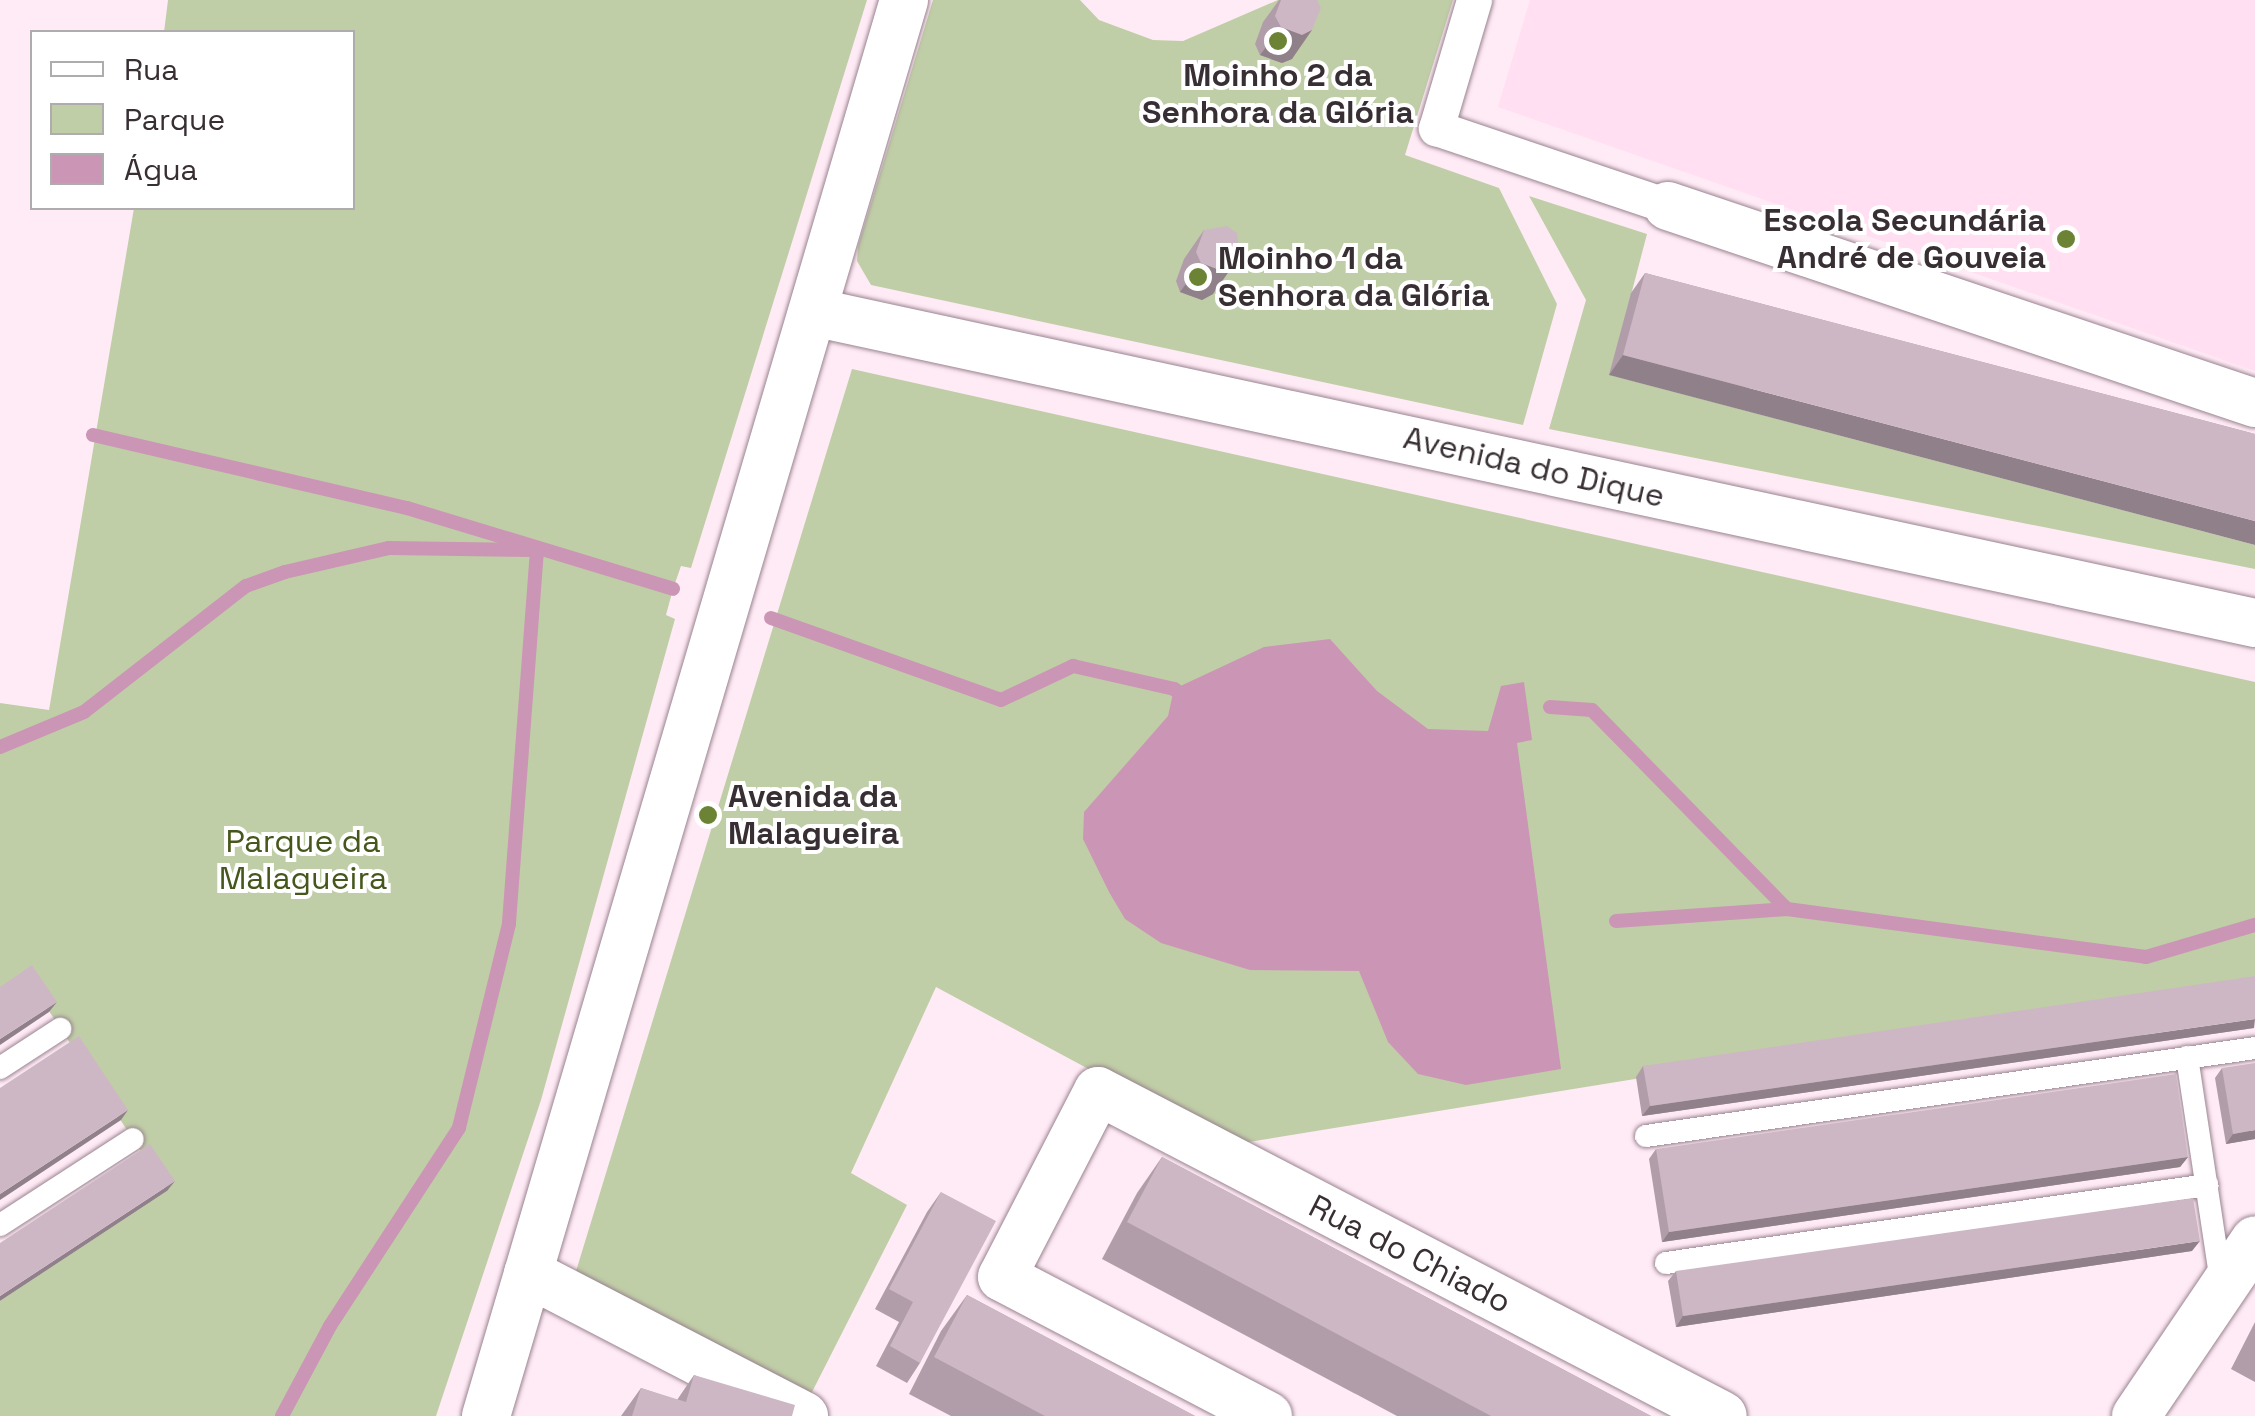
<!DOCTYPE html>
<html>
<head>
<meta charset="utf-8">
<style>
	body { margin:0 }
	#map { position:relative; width:2255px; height:1416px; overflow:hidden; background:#ffebf6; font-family:"Space Grotesk",sans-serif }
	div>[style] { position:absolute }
	.built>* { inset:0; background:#ffdff1 }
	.green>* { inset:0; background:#c0cea7 }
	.water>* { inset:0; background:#cb95b5 }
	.stream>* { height:14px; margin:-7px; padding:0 7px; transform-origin:7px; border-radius:7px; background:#cb95b5 }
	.roads { filter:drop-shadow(0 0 2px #99838f) drop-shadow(0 0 2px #99838f) }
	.service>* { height:22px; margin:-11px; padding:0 11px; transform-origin:11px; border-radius:11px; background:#fff }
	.pedestrian>* { height:35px; margin:-17.5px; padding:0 17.5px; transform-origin:17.5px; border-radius:17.5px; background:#fff }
	.minor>* { height:48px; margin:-24px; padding:0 24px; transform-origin:24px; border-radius:24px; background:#fff }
	.wall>* { inset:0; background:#b19da9 }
	.shaded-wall>* { inset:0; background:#908089 }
	.building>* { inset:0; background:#ceb7c4 }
	.dots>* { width:28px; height:28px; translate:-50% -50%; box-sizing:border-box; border:5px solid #fff; border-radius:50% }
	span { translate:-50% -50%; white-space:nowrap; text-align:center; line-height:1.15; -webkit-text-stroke:8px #fff; paint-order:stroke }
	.poi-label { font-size:32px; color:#382f34; font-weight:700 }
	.right { translate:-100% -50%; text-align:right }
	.left { translate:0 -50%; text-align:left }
	.street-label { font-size:32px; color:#382f34 }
	.park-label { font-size:32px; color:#46571b }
	.legend { position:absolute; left:30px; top:30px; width:325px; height:180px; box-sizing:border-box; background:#fff; border:2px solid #afacae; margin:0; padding:12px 18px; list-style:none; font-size:30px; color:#382f34 }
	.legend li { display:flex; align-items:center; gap:20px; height:50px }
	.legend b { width:50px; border:2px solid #afacae }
</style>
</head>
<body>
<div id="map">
	<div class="built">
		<div style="clip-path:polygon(1530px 0,2255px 0,2255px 371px,1498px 107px)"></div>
	</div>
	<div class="green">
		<div style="clip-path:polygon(168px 0,867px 0,691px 568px,681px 566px,673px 589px,666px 615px,675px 619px,541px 1100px,436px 1416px,0 1416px,0 1301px,167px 1191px,26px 976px,0 992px,0 703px,49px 710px,134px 208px,352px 208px,352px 32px,164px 32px)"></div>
		<div style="clip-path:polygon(933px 0,1080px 0,1099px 20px,1153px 40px,1183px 41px,1278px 0,1453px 0,1405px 155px,1499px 188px,1557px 304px,1523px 425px,871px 285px,857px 261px,858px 246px)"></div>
		<div style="clip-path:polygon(1529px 196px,1647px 234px,1610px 375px,2255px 545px,2255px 569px,1549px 429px,1586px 300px)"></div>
		<div style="clip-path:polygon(852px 369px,2255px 682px,2255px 978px,1230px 1145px,936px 987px,851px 1173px,907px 1205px,809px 1398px,573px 1281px)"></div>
	</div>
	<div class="water">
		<div style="clip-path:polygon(1330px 639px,1377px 691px,1428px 729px,1488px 731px,1501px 686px,1524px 682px,1532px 740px,1517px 743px,1561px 1069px,1466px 1085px,1418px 1074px,1388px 1042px,1359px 971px,1250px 970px,1161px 943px,1125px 919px,1109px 892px,1083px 839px,1084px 812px,1168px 716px,1174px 689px,1264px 647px)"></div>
	</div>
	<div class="stream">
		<div style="left:93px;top:435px;width:322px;rotate:13.1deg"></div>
		<div style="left:407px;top:508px;width:278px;rotate:16.9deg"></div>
		<div style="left:771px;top:618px;width:244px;rotate:19.6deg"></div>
		<div style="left:1001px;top:700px;width:80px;rotate:-25.3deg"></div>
		<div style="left:1073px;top:666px;width:104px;rotate:12.8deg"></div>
		<div style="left:1174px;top:689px;width:17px;rotate:36deg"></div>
		<div style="left:1550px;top:707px;width:42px;rotate:4.1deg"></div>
		<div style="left:1592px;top:710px;width:279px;rotate:45.6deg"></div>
		<div style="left:0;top:747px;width:91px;rotate:-22.6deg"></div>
		<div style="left:84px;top:712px;width:205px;rotate:-37.9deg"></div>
		<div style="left:246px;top:586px;width:41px;rotate:-19.7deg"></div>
		<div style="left:285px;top:572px;width:107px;rotate:-13deg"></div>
		<div style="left:389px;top:548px;width:148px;rotate:0.8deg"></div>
		<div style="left:537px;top:550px;width:375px;rotate:94.3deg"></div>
		<div style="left:509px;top:924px;width:210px;rotate:103.8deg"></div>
		<div style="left:459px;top:1128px;width:236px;rotate:123.1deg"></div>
		<div style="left:330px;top:1326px;width:102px;rotate:118.1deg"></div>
		<div style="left:1616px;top:921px;width:171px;rotate:-4deg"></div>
		<div style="left:1787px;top:909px;width:362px;rotate:7.6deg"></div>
		<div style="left:2146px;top:957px;width:114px;rotate:-16.4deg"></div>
	</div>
	<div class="roads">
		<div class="service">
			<div style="left:2187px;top:1057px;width:228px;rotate:81.4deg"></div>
			<div style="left:0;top:1068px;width:72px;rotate:-33deg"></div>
			<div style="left:1646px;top:1136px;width:615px;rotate:-8.22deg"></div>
			<div style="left:0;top:1225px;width:158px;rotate:-32.9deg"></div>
			<div style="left:1666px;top:1263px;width:547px;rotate:-8.2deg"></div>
		</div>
		<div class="pedestrian">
			<div style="left:1474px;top:0;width:134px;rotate:106.5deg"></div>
			<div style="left:1436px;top:128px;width:245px;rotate:18.6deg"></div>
		</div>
		<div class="minor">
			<div style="left:1668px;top:206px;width:619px;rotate:18.55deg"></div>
			<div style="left:813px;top:312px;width:1475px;rotate:12.17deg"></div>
			<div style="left:528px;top:1273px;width:311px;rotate:27.4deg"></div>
			<div style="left:486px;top:1416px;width:1476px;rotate:-73.55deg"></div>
			<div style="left:1268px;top:1416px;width:300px;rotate:-152.4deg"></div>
			<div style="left:1002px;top:1277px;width:209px;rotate:-62.7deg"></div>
			<div style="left:1098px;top:1091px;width:704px;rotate:27.47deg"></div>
			<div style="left:2136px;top:1416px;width:212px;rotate:-55.9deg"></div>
		</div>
	</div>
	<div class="wall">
		<div style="clip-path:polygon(1279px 0,1317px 0,1292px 59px,1282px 63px,1260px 55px,1255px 44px,1263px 22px)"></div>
		<div style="clip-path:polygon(1204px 230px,1213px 294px,1202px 300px,1180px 292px,1176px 281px,1184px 259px)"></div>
		<div style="clip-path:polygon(1645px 273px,2255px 434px,1609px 375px,1631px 293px)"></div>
		<div style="clip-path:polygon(2254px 1028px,1642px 1116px,1636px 1077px,1643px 1066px)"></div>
		<div style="clip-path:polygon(2222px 1068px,2255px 1139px,2226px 1144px,2215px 1078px)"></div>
		<div style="clip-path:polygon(1656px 1149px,2188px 1157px,2180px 1167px,1662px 1242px,1649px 1159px)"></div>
		<div style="clip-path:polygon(1162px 1157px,1651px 1416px,1397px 1416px,1102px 1259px,1137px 1193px)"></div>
		<div style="clip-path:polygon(941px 1192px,920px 1363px,907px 1383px,876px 1366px,899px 1322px,875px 1309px,927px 1212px)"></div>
		<div style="clip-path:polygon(2192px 1251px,1676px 1327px,1668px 1281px,1676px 1271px)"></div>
		<div style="clip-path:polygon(967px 1295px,1195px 1416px,951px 1416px,909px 1394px,941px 1331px)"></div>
		<div style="clip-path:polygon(2255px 1322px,2255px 1382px,2231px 1369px)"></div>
		<div style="clip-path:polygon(694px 1375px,792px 1416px,621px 1416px,641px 1388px,677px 1400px)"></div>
	</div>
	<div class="shaded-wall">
		<div style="clip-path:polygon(1281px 27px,1312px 30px,1292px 59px,1282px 63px,1260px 55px)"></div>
		<div style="clip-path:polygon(1240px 256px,1213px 294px,1202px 300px,1180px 292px,1201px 263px)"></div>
		<div style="clip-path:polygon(1623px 355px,2255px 521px,2255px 545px,1609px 375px)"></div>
		<div style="clip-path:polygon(57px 1002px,49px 1012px,0 1045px,0 1039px)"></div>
		<div style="clip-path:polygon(2255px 1019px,2254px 1028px,1642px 1116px,1650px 1106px)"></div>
		<div style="clip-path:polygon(128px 1110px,121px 1120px,0 1200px,0 1194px)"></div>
		<div style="clip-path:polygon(2255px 1130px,2255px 1139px,2226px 1144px,2233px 1134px)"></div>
		<div style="clip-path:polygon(2188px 1157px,2180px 1167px,1662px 1242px,1669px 1232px)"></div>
		<div style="clip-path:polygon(175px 1181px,167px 1191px,0 1301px,0 1296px)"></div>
		<div style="clip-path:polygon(2200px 1241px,2192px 1251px,1676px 1327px,1683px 1316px)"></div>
	</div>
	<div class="building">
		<div style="clip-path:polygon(1281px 0,1317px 0,1321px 8px,1312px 30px,1302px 35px,1281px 27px,1275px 16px)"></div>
		<div style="clip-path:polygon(1227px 226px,1237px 233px,1240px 256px,1233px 266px,1222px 271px,1201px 263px,1196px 252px,1204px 230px)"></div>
		<div style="clip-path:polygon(1645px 273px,2255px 434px,2255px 521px,1623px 355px)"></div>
		<div style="clip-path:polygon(32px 965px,57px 1002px,0 1039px,0 987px)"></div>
		<div style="clip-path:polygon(2255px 976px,2255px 1019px,1650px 1106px,1643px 1066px)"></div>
		<div style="clip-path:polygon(79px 1036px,128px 1110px,0 1194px,0 1088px)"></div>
		<div style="clip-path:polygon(2255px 1063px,2255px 1130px,2233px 1134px,2222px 1068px)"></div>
		<div style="clip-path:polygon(2176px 1074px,2188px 1157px,1669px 1232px,1656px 1149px)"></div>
		<div style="clip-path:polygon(150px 1144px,175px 1181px,0 1296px,0 1243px)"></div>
		<div style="clip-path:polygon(1162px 1157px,1651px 1416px,1491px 1416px,1127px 1222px)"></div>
		<div style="clip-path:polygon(941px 1192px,996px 1221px,920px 1363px,890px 1346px,913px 1302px,889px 1289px)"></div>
		<div style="clip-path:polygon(2193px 1198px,2200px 1241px,1683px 1316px,1676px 1271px)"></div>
		<div style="clip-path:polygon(967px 1295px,1195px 1416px,1045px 1416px,934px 1357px)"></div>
		<div style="clip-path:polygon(694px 1375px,795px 1405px,792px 1416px,632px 1416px,641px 1388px,686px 1402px)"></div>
	</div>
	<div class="dots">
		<div style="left:1278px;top:41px;background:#6c8335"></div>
		<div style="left:2066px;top:239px;background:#6c8335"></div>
		<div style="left:1198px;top:277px;background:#6c8335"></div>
		<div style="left:708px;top:815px;background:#6c8335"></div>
	</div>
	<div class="poi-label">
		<span style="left:1278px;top:94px">Moinho 2 da<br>Senhora da Glória</span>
		<span class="right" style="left:2046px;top:239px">Escola Secundária<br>André de Gouveia</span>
		<span class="left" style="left:1218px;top:277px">Moinho 1 da<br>Senhora da Glória</span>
		<span class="left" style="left:728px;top:815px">Avenida da<br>Malagueira</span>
	</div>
	<div class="street-label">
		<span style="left:1534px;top:467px;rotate:13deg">Avenida do Dique</span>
		<span style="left:1410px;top:1254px;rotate:27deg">Rua do Chiado</span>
	</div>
	<div class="park-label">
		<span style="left:303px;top:860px">Parque da<br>Malagueira</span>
	</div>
	<ul class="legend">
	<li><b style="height:12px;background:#fff"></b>Rua</li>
	<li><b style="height:28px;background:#c0cea7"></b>Parque</li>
	<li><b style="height:28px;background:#cb95b5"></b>Água</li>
	</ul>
</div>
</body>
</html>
